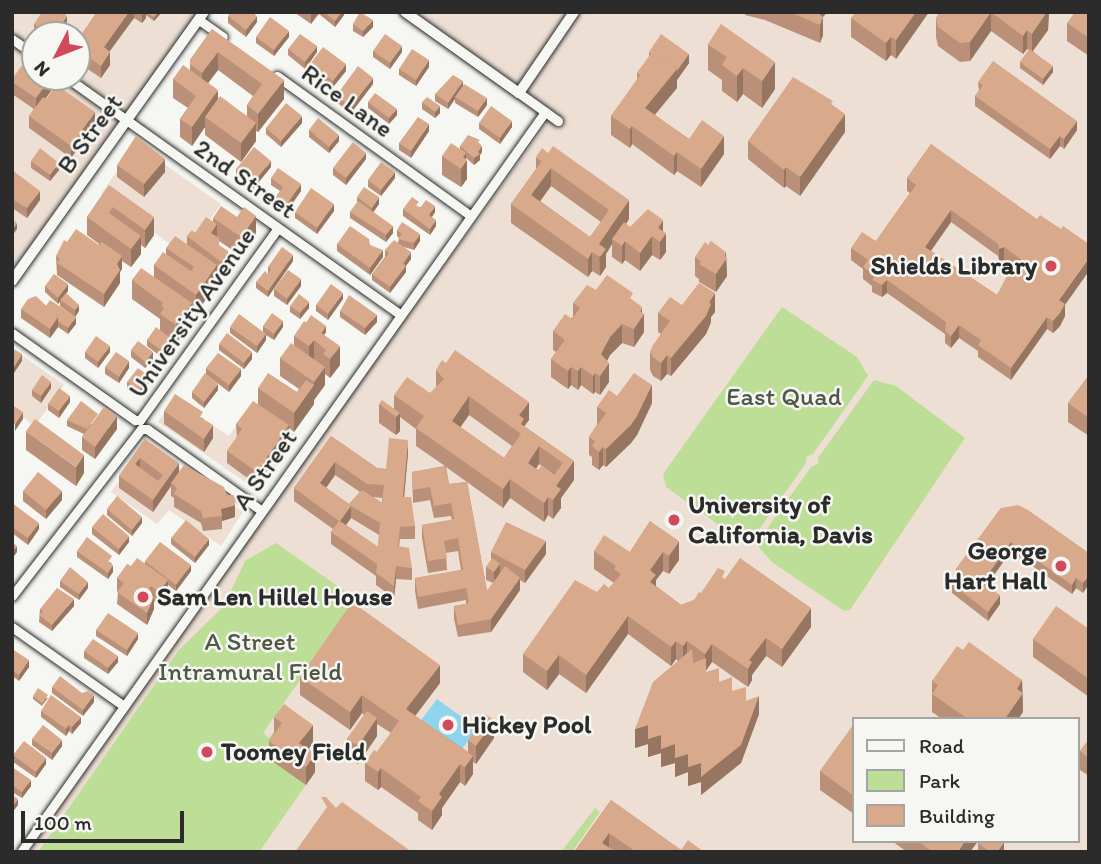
<!DOCTYPE html>
<html>
<head>
<meta charset="utf-8">
<style>
	body { margin:0 }
	#map { position:relative; width:1101px; height:864px; overflow:hidden; background:#f6f6f2; font-family:Itim,sans-serif }
	div>[style] { position:absolute }
	.built>* { inset:0; background:#eddfd3 }
	.green>* { inset:0; background:#bcde97 }
	.water>* { inset:0; background:#8ed4ef }
	.roads { filter:drop-shadow(0 0 2px #2b2b2b) drop-shadow(0 0 2px #2b2b2b) }
	.minor>* { height:9px; margin:-4.5px; padding:0 4.5px; transform-origin:4.5px; border-radius:4.5px; background:#f6f6f2 }
	.tertiary>* { height:10px; margin:-5px; padding:0 5px; transform-origin:5px; border-radius:5px; background:#f6f6f2 }
	.wall>* { inset:0; background:#ba9178 }
	.shaded-wall>* { inset:0; background:#977661 }
	.building>* { inset:0; background:#d8a98b }
	.dots>* { width:19px; height:19px; translate:-50% -50%; box-sizing:border-box; border:4px solid #f6f6f2; border-radius:50% }
	span { translate:-50% -50%; white-space:nowrap; text-align:center; line-height:1.15; -webkit-text-stroke:5px #f6f6f2; paint-order:stroke }
	.street-label { font-size:26px; color:#2b2b2b }
	.poi-label { font-size:26px; color:#2b2b2b; font-weight:700 }
	.right { translate:-100% -50%; text-align:right }
	.left { translate:0 -50%; text-align:left }
	.park-label { font-size:26px; color:#4f5846 }
	.frame { position:absolute; inset:0; border:14px solid #2b2b2b; pointer-events:none }
	.legend { position:absolute; left:852px; top:717px; width:228px; height:126px; box-sizing:border-box; background:#f6f6f2; border:2px solid #a5a5a2; margin:0; padding:9px 12px; list-style:none; font-size:21px; color:#2b2b2b }
	.legend li { display:flex; align-items:center; gap:14px; height:35px }
	.legend b { width:35px; border:2px solid #a5a5a2 }
	.north { position:absolute; left:21px; top:21px; width:70px; height:70px; box-sizing:border-box; background:#f6f6f2; border:2px solid #a5a5a2; border-radius:50%; rotate:228deg; font-size:19px; font-weight:700; line-height:28px; text-align:center; color:#2b2b2b }
	.north::after { content:''; display:block; margin:auto; width:24px; height:32px; background:#d1495b; clip-path:polygon(50% 0,100% 100%,50% 72%,0 100%) }
	.scale { position:absolute; left:21px; top:811px; width:163px; height:32px; box-sizing:border-box; border:4px solid #2b2b2b; border-top:0; padding-left:9px; font-size:21px; line-height:24px; white-space:nowrap; color:#2b2b2b; -webkit-text-stroke:5px #f6f6f2; paint-order:stroke }
</style>
</head>
<body>
<div id="map">
	<div class="built">
		<div style="clip-path:polygon(evenodd,12px 12px,202px 12px,12px 281px,12px 12px,35px 35px,77px 35px,77px 77px,35px 77px,35px 35px)"></div>
		<div style="clip-path:polygon(evenodd,395px 12px,1089px 12px,1089px 852px,24px 852px,401px 318px,405px 320px,548px 122px,395px 12px,854px 719px,1078px 719px,1078px 841px,854px 841px,854px 719px)"></div>
		<div style="clip-path:polygon(136px 144px,221px 204px,185px 255px,101px 194px)"></div>
		<div style="clip-path:polygon(12px 348px,64px 385px,35px 426px,12px 409px)"></div>
		<div style="clip-path:polygon(173px 399px,229px 436px,252px 404px,298px 437px,258px 491px,158px 422px)"></div>
		<div style="clip-path:polygon(145px 444px,243px 512px,221px 546px,169px 510px,157px 524px,111px 492px)"></div>
	</div>
	<div class="green">
		<div style="clip-path:polygon(782px 307px,857px 357px,868px 376px,813px 454px,806px 457px,806px 463px,751px 541px,733px 535px,666px 487px,663px 474px)"></div>
		<div style="clip-path:polygon(874px 380px,896px 386px,965px 438px,850px 610px,844px 611px,772px 562px,756px 544px,811px 467px,818px 464px,818px 458px)"></div>
		<div style="clip-path:polygon(276px 543px,356px 599px,263px 733px,269px 738px,282px 721px,313px 743px,300px 761px,315px 772px,259px 852px,38px 852px,178px 651px,224px 606px,245px 561px)"></div>
		<div style="clip-path:polygon(595px 808px,600px 812px,572px 852px,561px 852px)"></div>
	</div>
	<div class="water">
		<div style="clip-path:polygon(437px 699px,477px 728px,460px 752px,419px 723px)"></div>
	</div>
	<div class="roads">
		<div class="minor">
			<div style="left:199px;top:20px;width:29px;rotate:35deg"></div>
			<div style="left:12px;top:39px;width:28px;rotate:35deg"></div>
			<div style="left:277px;top:76px;width:239px;rotate:35.8deg"></div>
			<div style="left:66px;top:77px;width:410px;rotate:35.4deg"></div>
			<div style="left:519px;top:93px;width:48px;rotate:35.7deg"></div>
			<div style="left:12px;top:333px;width:151px;rotate:35.3deg"></div>
			<div style="left:135px;top:420px;width:5px"></div>
			<div style="left:140px;top:420px;width:236px;rotate:-54.3deg"></div>
			<div style="left:12px;top:596px;width:211px;rotate:-52.3deg"></div>
			<div style="left:141px;top:429px;width:6px"></div>
			<div style="left:147px;top:429px;width:141px;rotate:35.5deg"></div>
			<div style="left:12px;top:627px;width:137px;rotate:35.2deg"></div>
			<div style="left:21px;top:852px;width:907px;rotate:-54.7deg"></div>
		</div>
		<div class="tertiary">
			<div style="left:405px;top:12px;width:140px;rotate:35.4deg"></div>
			<div style="left:519px;top:93px;width:98px;rotate:-55.8deg"></div>
			<div style="left:12px;top:281px;width:330px;rotate:-54.5deg"></div>
		</div>
	</div>
	<div class="wall">
		<div style="clip-path:polygon(97px 12px,162px 12px,154px 21px,146px 15px,146px 18px,142px 23px,134px 18px,109px 52px,110px 65px,101px 78px,77px 62px,77px 41px)"></div>
		<div style="clip-path:polygon(294px 12px,344px 12px,344px 15px,335px 27px,319px 14px,311px 24px)"></div>
		<div style="clip-path:polygon(745px 12px,827px 12px,823px 17px,823px 35px,820px 43px,765px 20px,745px 15px)"></div>
		<div style="clip-path:polygon(929px 12px,896px 59px,891px 55px,886px 61px,851px 37px,851px 18px)"></div>
		<div style="clip-path:polygon(940px 12px,1049px 12px,1048px 30px,1033px 51px,1053px 72px,1043px 85px,1020px 68px,1020px 62px,1029px 50px,1027px 49px,1023px 54px,991px 31px,970px 61px,960px 62px,938px 46px,936px 37px,936px 18px)"></div>
		<div style="clip-path:polygon(1089px 12px,1089px 56px,1067px 41px,1067px 23px)"></div>
		<div style="clip-path:polygon(228px 16px,257px 22px,246px 37px,228px 23px)"></div>
		<div style="clip-path:polygon(67px 22px,58px 35px,40px 35px,34px 30px,34px 24px)"></div>
		<div style="clip-path:polygon(353px 24px,373px 27px,363px 37px,353px 31px)"></div>
		<div style="clip-path:polygon(evenodd,212px 29px,284px 99px,258px 132px,256px 131px,256px 141px,241px 162px,205px 135px,205px 127px,192px 146px,180px 137px,180px 119px,188px 108px,173px 98px,173px 79px,190px 70px,190px 60px,212px 29px,218px 70px,253px 96px,247px 105px,247px 116px,218px 98px,208px 83px,218px 70px)"></div>
		<div style="clip-path:polygon(256px 37px,289px 37px,274px 56px,256px 43px)"></div>
		<div style="clip-path:polygon(708px 44px,775px 89px,762px 108px,743px 94px,737px 102px,722px 91px,722px 80px,708px 70px)"></div>
		<div style="clip-path:polygon(288px 49px,317px 52px,305px 69px,288px 55px)"></div>
		<div style="clip-path:polygon(373px 51px,402px 52px,390px 69px,373px 57px)"></div>
		<div style="clip-path:polygon(649px 52px,689px 63px,677px 80px,677px 88px,655px 115px,689px 139px,724px 154px,701px 187px,677px 171px,674px 175px,632px 144px,630px 148px,611px 135px,611px 116px,637px 80px,637px 73px,649px 57px)"></div>
		<div style="clip-path:polygon(310px 64px,346px 71px,333px 87px,310px 70px)"></div>
		<div style="clip-path:polygon(429px 67px,416px 86px,399px 75px,399px 69px)"></div>
		<div style="clip-path:polygon(12px 79px,51px 91px,45px 99px,95px 124px,71px 158px,29px 128px,29px 116px,34px 109px,12px 94px)"></div>
		<div style="clip-path:polygon(978px 82px,1077px 130px,1064px 149px,1060px 146px,1050px 159px,975px 106px,975px 96px,979px 91px)"></div>
		<div style="clip-path:polygon(373px 84px,351px 113px,336px 102px,336px 96px)"></div>
		<div style="clip-path:polygon(463px 85px,487px 105px,478px 117px,455px 103px,455px 99px,448px 109px,435px 101px,435px 94px)"></div>
		<div style="clip-path:polygon(368px 102px,397px 115px,389px 124px,368px 108px)"></div>
		<div style="clip-path:polygon(422px 102px,440px 113px,435px 118px,422px 109px)"></div>
		<div style="clip-path:polygon(833px 105px,845px 132px,800px 196px,786px 186px,784px 188px,748px 159px,748px 141px)"></div>
		<div style="clip-path:polygon(302px 123px,281px 147px,266px 134px,266px 128px)"></div>
		<div style="clip-path:polygon(479px 123px,512px 127px,500px 144px,479px 129px)"></div>
		<div style="clip-path:polygon(309px 130px,339px 141px,329px 153px,309px 137px)"></div>
		<div style="clip-path:polygon(429px 131px,411px 158px,399px 150px,399px 143px)"></div>
		<div style="clip-path:polygon(480px 144px,482px 152px,480px 155px,480px 160px,474px 165px,466px 158px,467px 179px,461px 187px,442px 175px,442px 156px,460px 149px,460px 146px)"></div>
		<div style="clip-path:polygon(evenodd,931px 144px,1065px 305px,1065px 316px,1060px 326px,1053px 333px,1047px 329px,1011px 380px,978px 357px,978px 351px,959px 338px,951px 348px,945px 343px,945px 334px,887px 293px,882px 297px,872px 292px,872px 286px,863px 279px,863px 269px,851px 260px,851px 248px,876px 241px,910px 193px,907px 191px,907px 178px,931px 144px,951px 222px,998px 256px,999px 261px,1004px 260px,1014px 267px,997px 295px,931px 251px,951px 222px)"></div>
		<div style="clip-path:polygon(evenodd,536px 157px,629px 219px,626px 224px,630px 227px,663px 231px,666px 252px,660px 260px,652px 255px,640px 271px,625px 260px,622px 264px,612px 257px,612px 244px,606px 254px,606px 267px,600px 276px,592px 271px,588px 277px,511px 223px,511px 204px,536px 169px,536px 157px,551px 186px,601px 222px,590px 237px,540px 201px,551px 186px)"></div>
		<div style="clip-path:polygon(366px 159px,346px 185px,333px 175px,333px 168px)"></div>
		<div style="clip-path:polygon(31px 161px,59px 170px,50px 181px,31px 168px)"></div>
		<div style="clip-path:polygon(117px 165px,165px 172px,144px 197px,117px 177px)"></div>
		<div style="clip-path:polygon(271px 167px,253px 189px,236px 175px,236px 169px)"></div>
		<div style="clip-path:polygon(12px 170px,40px 200px,27px 218px,12px 208px)"></div>
		<div style="clip-path:polygon(271px 178px,301px 191px,287px 211px,276px 204px,276px 197px,280px 191px,271px 185px)"></div>
		<div style="clip-path:polygon(395px 178px,381px 196px,368px 187px,368px 180px)"></div>
		<div style="clip-path:polygon(109px 185px,154px 235px,145px 248px,141px 245px,141px 254px,131px 267px,122px 261px,122px 269px,120px 272px,120px 283px,104px 307px,57px 275px,56px 256px,67px 242px,99px 245px,99px 244px,87px 235px,87px 217px)"></div>
		<div style="clip-path:polygon(357px 197px,379px 204px,373px 212px,393px 233px,386px 242px,350px 218px,350px 212px,357px 203px)"></div>
		<div style="clip-path:polygon(419px 207px,435px 212px,432px 217px,436px 226px,430px 235px,403px 216px,403px 209px)"></div>
		<div style="clip-path:polygon(334px 211px,317px 234px,295px 218px,295px 212px)"></div>
		<div style="clip-path:polygon(213px 218px,256px 234px,241px 256px,219px 241px,219px 245px,228px 270px,221px 280px,217px 278px,217px 284px,196px 313px,192px 310px,192px 322px,176px 344px,173px 342px,173px 346px,164px 359px,147px 346px,147px 340px,160px 330px,160px 319px,132px 299px,132px 280px,154px 277px,154px 265px,166px 254px,166px 248px,187px 244px,187px 236px,195px 233px,213px 221px)"></div>
		<div style="clip-path:polygon(397px 230px,420px 241px,414px 250px,404px 247px,411px 259px,406px 266px,406px 272px,390px 293px,372px 280px,372px 274px,385px 257px,385px 250px,398px 243px,399px 238px,397px 236px)"></div>
		<div style="clip-path:polygon(337px 244px,370px 245px,383px 257px,370px 275px,337px 251px)"></div>
		<div style="clip-path:polygon(695px 257px,726px 257px,727px 276px,716px 292px,699px 282px,699px 279px,695px 276px)"></div>
		<div style="clip-path:polygon(293px 261px,268px 297px,256px 288px,256px 282px,268px 274px,268px 267px)"></div>
		<div style="clip-path:polygon(45px 286px,68px 291px,66px 293px,79px 311px,75px 317px,60px 306px,60px 301px,58px 304px,45px 292px)"></div>
		<div style="clip-path:polygon(301px 286px,287px 305px,274px 296px,274px 289px)"></div>
		<div style="clip-path:polygon(596px 290px,633px 301px,642px 312px,644px 332px,634px 347px,622px 343px,610px 355px,607px 361px,609px 382px,600px 395px,595px 392px,593px 394px,581px 385px,578px 390px,571px 385px,568px 389px,551px 377px,551px 359px,556px 352px,553px 350px,553px 331px,573px 317px,573px 303px)"></div>
		<div style="clip-path:polygon(343px 299px,328px 320px,316px 311px,316px 305px)"></div>
		<div style="clip-path:polygon(682px 305px,715px 312px,711px 317px,711px 322px,706px 334px,671px 376px,667px 374px,661px 381px,653px 376px,650px 370px,650px 352px,661px 334px,658px 332px,658px 313px)"></div>
		<div style="clip-path:polygon(46px 306px,76px 324px,68px 334px,58px 327px,50px 338px,21px 318px,21px 309px)"></div>
		<div style="clip-path:polygon(290px 306px,309px 308px,300px 319px,290px 312px)"></div>
		<div style="clip-path:polygon(340px 311px,377px 322px,365px 335px,340px 317px)"></div>
		<div style="clip-path:polygon(263px 326px,283px 327px,274px 340px,266px 335px,266px 340px,257px 353px,230px 333px,230px 327px,263px 332px)"></div>
		<div style="clip-path:polygon(326px 332px,324px 335px,340px 365px,330px 378px,325px 374px,325px 385px,314px 400px,314px 404px,294px 432px,289px 428px,289px 438px,257px 485px,227px 463px,227px 451px,237px 437px,236px 424px,258px 404px,258px 388px,297px 392px,299px 389px,280px 376px,280px 358px,294px 345px,294px 336px)"></div>
		<div style="clip-path:polygon(219px 344px,252px 359px,244px 369px,219px 350px)"></div>
		<div style="clip-path:polygon(131px 350px,153px 359px,145px 368px,131px 357px)"></div>
		<div style="clip-path:polygon(85px 352px,110px 352px,98px 368px,85px 358px)"></div>
		<div style="clip-path:polygon(105px 367px,129px 368px,119px 383px,105px 374px)"></div>
		<div style="clip-path:polygon(206px 368px,241px 376px,229px 392px,208px 376px,218px 390px,204px 408px,192px 398px,192px 392px,206px 375px)"></div>
		<div style="clip-path:polygon(evenodd,436px 370px,529px 420px,524px 426px,574px 461px,574px 480px,561px 498px,561px 508px,553px 519px,548px 515px,544px 522px,510px 498px,503px 508px,467px 482px,487px 591px,493px 583px,486px 580px,486px 567px,491px 560px,491px 552px,546px 554px,525px 583px,520px 580px,520px 590px,491px 632px,458px 637px,454px 619px,454px 606px,466px 604px,466px 600px,418px 609px,415px 591px,415px 578px,461px 570px,458px 551px,446px 553px,447px 570px,428px 573px,422px 538px,422px 525px,452px 520px,451px 516px,434px 518px,430px 500px,413px 503px,412px 472px,445px 466px,416px 446px,416px 429px,400px 417px,400px 431px,396px 435px,379px 423px,379px 404px,394px 409px,394px 395px,430px 393px,436px 388px,436px 370px,469px 415px,512px 446px,504px 458px,460px 427px,469px 415px,436px 370px,539px 464px,554px 475px,536px 469px,539px 464px,436px 370px,446px 467px,467px 482px,449px 484px,446px 467px)"></div>
		<div style="clip-path:polygon(1089px 375px,1089px 436px,1068px 422px,1068px 403px)"></div>
		<div style="clip-path:polygon(127px 382px,149px 383px,139px 396px,127px 388px)"></div>
		<div style="clip-path:polygon(51px 388px,41px 403px,32px 396px,32px 390px)"></div>
		<div style="clip-path:polygon(617px 396px,652px 403px,637px 435px,631px 443px,606px 467px,603px 465px,599px 470px,592px 465px,592px 457px,589px 455px,589px 437px,597px 425px,597px 407px)"></div>
		<div style="clip-path:polygon(70px 402px,59px 418px,48px 410px,48px 404px)"></div>
		<div style="clip-path:polygon(164px 411px,203px 418px,213px 438px,204px 452px,164px 424px)"></div>
		<div style="clip-path:polygon(67px 420px,117px 429px,95px 459px,82px 450px,82px 437px,84px 434px,67px 426px)"></div>
		<div style="clip-path:polygon(26px 431px,84px 473px,76px 486px,26px 450px)"></div>
		<div style="clip-path:polygon(evenodd,331px 436px,377px 468px,386px 469px,408px 453px,404px 497px,415px 526px,415px 539px,400px 539px,399px 547px,412px 568px,412px 580px,396px 579px,394px 598px,376px 585px,376px 576px,331px 544px,331px 532px,333px 529px,294px 501px,294px 488px,331px 436px,335px 475px,360px 492px,349px 504px,326px 488px,335px 475px,331px 436px,373px 497px,382px 498px,382px 503px,373px 497px,331px 436px,351px 518px,379px 535px,378px 547px,346px 525px,351px 518px)"></div>
		<div style="clip-path:polygon(145px 439px,179px 472px,235px 517px,222px 521px,222px 529px,203px 531px,201px 523px,174px 507px,174px 498px,171px 496px,171px 486px,153px 512px,119px 488px,119px 476px)"></div>
		<div style="clip-path:polygon(23px 491px,62px 500px,46px 519px,23px 501px)"></div>
		<div style="clip-path:polygon(12px 503px,39px 529px,28px 545px,12px 533px)"></div>
		<div style="clip-path:polygon(1001px 508px,1089px 553px,1083px 593px,1076px 588px,1072px 594px,1011px 551px,986px 586px,1000px 604px,988px 621px,952px 593px,952px 584px,956px 578px,956px 569px)"></div>
		<div style="clip-path:polygon(107px 509px,142px 523px,132px 536px,107px 515px)"></div>
		<div style="clip-path:polygon(650px 521px,679px 560px,669px 574px,663px 571px,656px 580px,656px 586px,681px 605px,694px 600px,725px 579px,811px 627px,782px 667px,766px 656px,752px 675px,752px 680px,748px 687px,712px 662px,706px 670px,706px 672px,746px 701px,759px 714px,741px 763px,701px 795px,701px 782px,688px 786px,688px 772px,675px 777px,675px 763px,661px 767px,661px 753px,648px 757px,648px 744px,635px 748px,678px 661px,676px 659px,671px 666px,628px 634px,586px 693px,559px 674px,547px 690px,523px 672px,523px 654px,597px 592px,609px 588px,614px 583px,594px 569px,594px 551px,630px 552px)"></div>
		<div style="clip-path:polygon(92px 527px,129px 542px,119px 555px,92px 534px)"></div>
		<div style="clip-path:polygon(171px 538px,209px 545px,195px 563px,171px 544px)"></div>
		<div style="clip-path:polygon(77px 551px,112px 563px,111px 564px,113px 572px,108px 579px,77px 557px)"></div>
		<div style="clip-path:polygon(145px 561px,191px 571px,176px 591px,168px 585px,168px 592px,159px 605px,154px 601px,154px 609px,147px 625px,117px 604px,118px 592px,117px 591px,117px 578px,131px 566px,145px 563px)"></div>
		<div style="clip-path:polygon(60px 581px,88px 588px,79px 600px,60px 587px)"></div>
		<div style="clip-path:polygon(74px 606px,52px 631px,39px 622px,40px 609px)"></div>
		<div style="clip-path:polygon(1089px 629px,1089px 697px,1033px 657px,1033px 639px)"></div>
		<div style="clip-path:polygon(96px 630px,138px 639px,127px 656px,96px 636px)"></div>
		<div style="clip-path:polygon(12px 649px,29px 667px,19px 681px,12px 676px)"></div>
		<div style="clip-path:polygon(963px 650px,1022px 680px,1023px 712px,1018px 719px,942px 719px,932px 712px,932px 681px)"></div>
		<div style="clip-path:polygon(84px 651px,118px 662px,108px 674px,84px 658px)"></div>
		<div style="clip-path:polygon(300px 677px,440px 683px,415px 716px,468px 752px,468px 740px,494px 738px,476px 764px,473px 762px,473px 774px,465px 786px,460px 782px,442px 808px,442px 815px,432px 830px,418px 820px,418px 813px,381px 787px,378px 790px,365px 781px,365px 763px,377px 752px,391px 733px,377px 724px,377px 736px,358px 764px,347px 758px,347px 739px,364px 715px,362px 713px,350px 730px,300px 695px)"></div>
		<div style="clip-path:polygon(52px 687px,82px 693px,94px 702px,83px 716px,52px 693px)"></div>
		<div style="clip-path:polygon(33px 696px,48px 698px,42px 706px,33px 699px)"></div>
		<div style="clip-path:polygon(41px 711px,81px 723px,72px 734px,69px 731px,66px 736px,41px 717px)"></div>
		<div style="clip-path:polygon(274px 717px,313px 743px,308px 749px,315px 772px,306px 785px,269px 759px,269px 741px,274px 733px)"></div>
		<div style="clip-path:polygon(854px 725px,854px 814px,820px 790px,820px 771px)"></div>
		<div style="clip-path:polygon(32px 739px,62px 746px,52px 760px,32px 745px)"></div>
		<div style="clip-path:polygon(1089px 739px,1089px 776px,1080px 770px,1080px 751px)"></div>
		<div style="clip-path:polygon(13px 755px,46px 764px,36px 778px,13px 762px)"></div>
		<div style="clip-path:polygon(12px 767px,31px 786px,22px 798px,12px 792px)"></div>
		<div style="clip-path:polygon(611px 800px,681px 850px,704px 852px,574px 852px)"></div>
		<div style="clip-path:polygon(892px 841px,978px 841px,970px 852px,907px 852px)"></div>
		<div style="clip-path:polygon(978px 843px,1004px 852px,978px 852px)"></div>
	</div>
	<div class="shaded-wall">
		<div style="clip-path:polygon(129px 12px,134px 12px,134px 18px,104px 59px,104px 47px)"></div>
		<div style="clip-path:polygon(142px 12px,146px 12px,146px 18px,142px 23px)"></div>
		<div style="clip-path:polygon(159px 12px,162px 12px,154px 21px,154px 17px)"></div>
		<div style="clip-path:polygon(311px 12px,319px 12px,311px 24px)"></div>
		<div style="clip-path:polygon(342px 12px,344px 12px,344px 15px,335px 27px,335px 21px)"></div>
		<div style="clip-path:polygon(813px 12px,827px 12px,823px 17px,823px 35px,820px 43px,820px 25px)"></div>
		<div style="clip-path:polygon(916px 12px,929px 12px,896px 59px,896px 40px)"></div>
		<div style="clip-path:polygon(991px 12px,991px 31px,970px 61px,970px 42px)"></div>
		<div style="clip-path:polygon(1043px 12px,1049px 12px,1048px 30px,1032px 52px,1032px 34px)"></div>
		<div style="clip-path:polygon(67px 16px,67px 22px,58px 35px,54px 35px)"></div>
		<div style="clip-path:polygon(257px 16px,257px 22px,246px 37px,246px 30px)"></div>
		<div style="clip-path:polygon(373px 20px,373px 27px,363px 37px,363px 31px)"></div>
		<div style="clip-path:polygon(1027px 30px,1027px 49px,1023px 54px,1023px 36px)"></div>
		<div style="clip-path:polygon(289px 31px,289px 37px,274px 56px,274px 50px)"></div>
		<div style="clip-path:polygon(891px 37px,891px 55px,886px 61px,886px 43px)"></div>
		<div style="clip-path:polygon(317px 46px,317px 52px,305px 69px,305px 62px)"></div>
		<div style="clip-path:polygon(402px 46px,402px 52px,390px 69px,390px 63px)"></div>
		<div style="clip-path:polygon(110px 52px,110px 65px,101px 78px,101px 66px)"></div>
		<div style="clip-path:polygon(218px 52px,218px 70px,202px 91px,202px 73px)"></div>
		<div style="clip-path:polygon(689px 54px,689px 63px,677px 80px,677px 88px,645px 126px,645px 108px)"></div>
		<div style="clip-path:polygon(429px 60px,429px 67px,416px 86px,416px 80px)"></div>
		<div style="clip-path:polygon(775px 62px,775px 89px,762px 108px,762px 81px)"></div>
		<div style="clip-path:polygon(346px 64px,346px 71px,333px 87px,333px 81px)"></div>
		<div style="clip-path:polygon(1053px 66px,1053px 72px,1043px 85px,1043px 79px)"></div>
		<div style="clip-path:polygon(743px 68px,743px 94px,737px 102px,737px 76px)"></div>
		<div style="clip-path:polygon(51px 78px,51px 91px,36px 111px,36px 98px)"></div>
		<div style="clip-path:polygon(373px 78px,373px 84px,351px 113px,351px 107px)"></div>
		<div style="clip-path:polygon(284px 80px,284px 99px,258px 132px,258px 114px)"></div>
		<div style="clip-path:polygon(463px 81px,463px 87px,455px 97px,455px 99px,448px 109px,448px 103px)"></div>
		<div style="clip-path:polygon(218px 90px,218px 109px,205px 117px,205px 127px,192px 146px,192px 127px)"></div>
		<div style="clip-path:polygon(487px 98px,487px 105px,478px 117px,478px 111px)"></div>
		<div style="clip-path:polygon(440px 106px,440px 113px,435px 118px,435px 112px)"></div>
		<div style="clip-path:polygon(397px 109px,397px 115px,389px 124px,389px 118px)"></div>
		<div style="clip-path:polygon(95px 112px,95px 124px,71px 158px,71px 146px)"></div>
		<div style="clip-path:polygon(845px 114px,845px 132px,800px 196px,800px 177px)"></div>
		<div style="clip-path:polygon(302px 116px,302px 123px,281px 147px,281px 141px)"></div>
		<div style="clip-path:polygon(512px 121px,512px 127px,500px 144px,500px 138px)"></div>
		<div style="clip-path:polygon(1077px 121px,1077px 130px,1064px 149px,1064px 139px)"></div>
		<div style="clip-path:polygon(256px 123px,256px 141px,241px 162px,241px 143px)"></div>
		<div style="clip-path:polygon(429px 124px,429px 131px,411px 158px,411px 151px)"></div>
		<div style="clip-path:polygon(632px 126px,632px 144px,630px 148px,630px 129px)"></div>
		<div style="clip-path:polygon(339px 135px,339px 141px,329px 153px,329px 147px)"></div>
		<div style="clip-path:polygon(724px 136px,724px 154px,701px 187px,701px 169px)"></div>
		<div style="clip-path:polygon(1060px 136px,1060px 146px,1050px 159px,1050px 149px)"></div>
		<div style="clip-path:polygon(482px 146px,482px 152px,480px 155px,480px 160px,474px 165px,474px 158px)"></div>
		<div style="clip-path:polygon(677px 152px,677px 171px,674px 175px,674px 156px)"></div>
		<div style="clip-path:polygon(366px 153px,366px 159px,346px 185px,346px 178px)"></div>
		<div style="clip-path:polygon(466px 153px,466px 162px,467px 160px,467px 179px,461px 187px,461px 169px,463px 157px)"></div>
		<div style="clip-path:polygon(165px 159px,165px 172px,144px 197px,144px 184px)"></div>
		<div style="clip-path:polygon(271px 161px,271px 167px,253px 189px,253px 183px)"></div>
		<div style="clip-path:polygon(59px 163px,59px 170px,50px 181px,50px 175px)"></div>
		<div style="clip-path:polygon(786px 167px,786px 186px,784px 188px,784px 170px)"></div>
		<div style="clip-path:polygon(551px 168px,551px 186px,531px 214px,531px 195px)"></div>
		<div style="clip-path:polygon(395px 172px,395px 178px,381px 196px,381px 190px)"></div>
		<div style="clip-path:polygon(301px 184px,301px 191px,287px 211px,287px 204px)"></div>
		<div style="clip-path:polygon(40px 191px,40px 200px,27px 218px,27px 208px)"></div>
		<div style="clip-path:polygon(379px 197px,379px 204px,372px 214px,372px 208px)"></div>
		<div style="clip-path:polygon(629px 200px,629px 219px,615px 241px,612px 239px,612px 244px,606px 254px,606px 267px,600px 276px,599px 244px)"></div>
		<div style="clip-path:polygon(334px 204px,334px 211px,317px 234px,317px 228px)"></div>
		<div style="clip-path:polygon(435px 206px,435px 212px,429px 221px,429px 215px)"></div>
		<div style="clip-path:polygon(951px 210px,951px 222px,925px 259px,925px 247px)"></div>
		<div style="clip-path:polygon(256px 216px,256px 234px,241px 256px,241px 237px)"></div>
		<div style="clip-path:polygon(154px 217px,154px 235px,145px 248px,145px 230px)"></div>
		<div style="clip-path:polygon(436px 220px,436px 226px,430px 235px,430px 229px)"></div>
		<div style="clip-path:polygon(663px 220px,663px 237px,666px 233px,666px 252px,660px 260px,660px 242px,658px 228px)"></div>
		<div style="clip-path:polygon(17px 223px,17px 229px,12px 236px,12px 230px)"></div>
		<div style="clip-path:polygon(217px 224px,217px 243px,211px 233px)"></div>
		<div style="clip-path:polygon(393px 226px,393px 233px,386px 242px,386px 235px)"></div>
		<div style="clip-path:polygon(420px 234px,420px 241px,414px 250px,414px 243px)"></div>
		<div style="clip-path:polygon(141px 236px,141px 254px,131px 267px,131px 249px)"></div>
		<div style="clip-path:polygon(652px 236px,652px 255px,640px 271px,640px 253px)"></div>
		<div style="clip-path:polygon(625px 241px,625px 260px,622px 264px,622px 246px)"></div>
		<div style="clip-path:polygon(1004px 247px,1004px 260px,999px 261px,999px 249px)"></div>
		<div style="clip-path:polygon(383px 250px,383px 257px,370px 275px,370px 268px)"></div>
		<div style="clip-path:polygon(228px 251px,228px 270px,221px 280px,221px 262px)"></div>
		<div style="clip-path:polygon(411px 252px,411px 259px,405px 267px,406px 266px,406px 272px,390px 293px,390px 287px)"></div>
		<div style="clip-path:polygon(592px 252px,592px 271px,588px 277px,588px 259px)"></div>
		<div style="clip-path:polygon(726px 252px,727px 276px,716px 292px,716px 274px)"></div>
		<div style="clip-path:polygon(293px 255px,293px 261px,268px 297px,268px 291px)"></div>
		<div style="clip-path:polygon(122px 256px,122px 269px,120px 272px,120px 283px,104px 307px,104px 294px,117px 264px)"></div>
		<div style="clip-path:polygon(1089px 258px,1089px 271px,1065px 305px,1065px 316px,1060px 326px,1053px 333px,1053px 321px,1059px 300px)"></div>
		<div style="clip-path:polygon(217px 265px,217px 284px,196px 313px,196px 295px)"></div>
		<div style="clip-path:polygon(301px 279px,301px 286px,287px 305px,287px 299px)"></div>
		<div style="clip-path:polygon(887px 280px,887px 293px,882px 297px,882px 285px)"></div>
		<div style="clip-path:polygon(68px 284px,68px 291px,58px 304px,58px 298px)"></div>
		<div style="clip-path:polygon(343px 293px,343px 299px,328px 320px,328px 314px)"></div>
		<div style="clip-path:polygon(715px 293px,715px 312px,711px 317px,711px 322px,706px 334px,671px 376px,671px 358px)"></div>
		<div style="clip-path:polygon(309px 302px,309px 308px,300px 319px,300px 313px)"></div>
		<div style="clip-path:polygon(192px 303px,192px 322px,176px 344px,176px 325px)"></div>
		<div style="clip-path:polygon(79px 305px,79px 311px,75px 317px,75px 310px)"></div>
		<div style="clip-path:polygon(642px 307px,642px 317px,644px 314px,644px 332px,634px 347px,634px 329px)"></div>
		<div style="clip-path:polygon(377px 315px,377px 322px,365px 335px,365px 328px)"></div>
		<div style="clip-path:polygon(58px 317px,58px 327px,50px 338px,50px 329px)"></div>
		<div style="clip-path:polygon(76px 317px,76px 324px,68px 334px,68px 328px)"></div>
		<div style="clip-path:polygon(1047px 317px,1047px 329px,1011px 380px,1011px 368px)"></div>
		<div style="clip-path:polygon(283px 321px,283px 327px,274px 340px,274px 334px)"></div>
		<div style="clip-path:polygon(622px 324px,622px 343px,610px 355px,601px 372px,601px 354px,610px 337px)"></div>
		<div style="clip-path:polygon(959px 325px,959px 338px,951px 348px,951px 336px)"></div>
		<div style="clip-path:polygon(326px 326px,326px 332px,318px 344px,317px 339px)"></div>
		<div style="clip-path:polygon(266px 334px,266px 340px,257px 353px,257px 346px)"></div>
		<div style="clip-path:polygon(173px 340px,173px 346px,164px 359px,164px 352px)"></div>
		<div style="clip-path:polygon(314px 340px,314px 359px,309px 365px,309px 346px)"></div>
		<div style="clip-path:polygon(110px 346px,110px 352px,98px 368px,98px 362px)"></div>
		<div style="clip-path:polygon(340px 346px,340px 365px,330px 378px,330px 359px)"></div>
		<div style="clip-path:polygon(153px 352px,153px 359px,145px 368px,145px 362px)"></div>
		<div style="clip-path:polygon(252px 352px,252px 359px,244px 369px,244px 363px)"></div>
		<div style="clip-path:polygon(22px 354px,22px 361px,12px 376px,12px 370px)"></div>
		<div style="clip-path:polygon(667px 355px,667px 374px,661px 381px,661px 363px)"></div>
		<div style="clip-path:polygon(129px 361px,129px 368px,119px 383px,119px 377px)"></div>
		<div style="clip-path:polygon(609px 363px,609px 382px,600px 395px,600px 376px)"></div>
		<div style="clip-path:polygon(325px 367px,325px 385px,314px 400px,314px 404px,294px 432px,294px 413px,314px 385px,314px 382px)"></div>
		<div style="clip-path:polygon(571px 367px,571px 385px,568px 389px,568px 371px)"></div>
		<div style="clip-path:polygon(581px 367px,581px 385px,578px 390px,578px 371px)"></div>
		<div style="clip-path:polygon(241px 369px,241px 376px,229px 392px,229px 385px)"></div>
		<div style="clip-path:polygon(595px 373px,595px 392px,593px 394px,593px 376px)"></div>
		<div style="clip-path:polygon(149px 376px,149px 383px,139px 396px,139px 390px)"></div>
		<div style="clip-path:polygon(51px 382px,51px 388px,41px 403px,41px 396px)"></div>
		<div style="clip-path:polygon(218px 384px,218px 390px,204px 408px,204px 402px)"></div>
		<div style="clip-path:polygon(652px 385px,652px 403px,637px 435px,631px 443px,606px 467px,606px 449px)"></div>
		<div style="clip-path:polygon(70px 396px,70px 402px,59px 418px,59px 411px)"></div>
		<div style="clip-path:polygon(469px 396px,469px 415px,452px 439px,452px 421px)"></div>
		<div style="clip-path:polygon(529px 402px,529px 420px,519px 433px,519px 415px)"></div>
		<div style="clip-path:polygon(23px 412px,23px 419px,15px 431px,15px 424px)"></div>
		<div style="clip-path:polygon(400px 413px,400px 431px,396px 435px,396px 417px)"></div>
		<div style="clip-path:polygon(117px 416px,117px 429px,95px 459px,95px 447px)"></div>
		<div style="clip-path:polygon(213px 425px,213px 438px,204px 452px,204px 439px)"></div>
		<div style="clip-path:polygon(289px 425px,289px 438px,257px 485px,257px 472px)"></div>
		<div style="clip-path:polygon(408px 440px,408px 453px,403px 510px,403px 497px)"></div>
		<div style="clip-path:polygon(539px 446px,539px 464px,528px 481px,528px 463px)"></div>
		<div style="clip-path:polygon(603px 447px,603px 465px,599px 470px,599px 452px)"></div>
		<div style="clip-path:polygon(84px 455px,84px 473px,76px 486px,76px 467px)"></div>
		<div style="clip-path:polygon(140px 458px,140px 470px,135px 464px)"></div>
		<div style="clip-path:polygon(574px 461px,574px 480px,561px 498px,561px 508px,553px 519px,553px 500px,556px 486px)"></div>
		<div style="clip-path:polygon(335px 462px,335px 475px,320px 496px,320px 483px)"></div>
		<div style="clip-path:polygon(179px 463px,179px 475px,171px 483px,171px 486px,153px 512px,153px 500px)"></div>
		<div style="clip-path:polygon(510px 479px,510px 498px,503px 508px,503px 489px)"></div>
		<div style="clip-path:polygon(62px 491px,62px 500px,46px 519px,46px 510px)"></div>
		<div style="clip-path:polygon(548px 497px,548px 515px,544px 522px,544px 503px)"></div>
		<div style="clip-path:polygon(235px 505px,235px 517px,222px 521px,221px 509px)"></div>
		<div style="clip-path:polygon(351px 506px,351px 518px,340px 533px,340px 521px)"></div>
		<div style="clip-path:polygon(142px 517px,142px 523px,132px 536px,132px 530px)"></div>
		<div style="clip-path:polygon(39px 523px,39px 529px,28px 545px,28px 538px)"></div>
		<div style="clip-path:polygon(129px 536px,129px 542px,119px 555px,119px 549px)"></div>
		<div style="clip-path:polygon(209px 539px,209px 545px,195px 563px,195px 557px)"></div>
		<div style="clip-path:polygon(546px 541px,546px 554px,525px 583px,525px 570px)"></div>
		<div style="clip-path:polygon(679px 541px,679px 560px,669px 574px,669px 556px)"></div>
		<div style="clip-path:polygon(1011px 542px,1011px 551px,982px 592px,982px 583px)"></div>
		<div style="clip-path:polygon(17px 546px,17px 552px,12px 559px,12px 552px)"></div>
		<div style="clip-path:polygon(663px 552px,663px 571px,656px 580px,656px 593px,650px 600px,650px 570px)"></div>
		<div style="clip-path:polygon(500px 564px,500px 576px,494px 584px,494px 572px)"></div>
		<div style="clip-path:polygon(113px 565px,113px 572px,108px 579px,108px 573px)"></div>
		<div style="clip-path:polygon(191px 565px,191px 571px,176px 591px,176px 585px)"></div>
		<div style="clip-path:polygon(396px 566px,396px 579px,394px 598px,394px 586px)"></div>
		<div style="clip-path:polygon(1089px 575px,1089px 584px,1083px 593px,1083px 583px)"></div>
		<div style="clip-path:polygon(520px 578px,520px 590px,491px 632px,491px 619px)"></div>
		<div style="clip-path:polygon(1076px 578px,1076px 588px,1072px 594px,1072px 585px)"></div>
		<div style="clip-path:polygon(168px 580px,168px 592px,159px 605px,159px 592px)"></div>
		<div style="clip-path:polygon(88px 582px,88px 588px,79px 600px,79px 594px)"></div>
		<div style="clip-path:polygon(1000px 595px,1000px 604px,988px 621px,988px 612px)"></div>
		<div style="clip-path:polygon(154px 597px,154px 609px,147px 625px,147px 613px)"></div>
		<div style="clip-path:polygon(74px 599px,74px 606px,52px 631px,52px 625px)"></div>
		<div style="clip-path:polygon(811px 608px,811px 627px,782px 667px,782px 649px)"></div>
		<div style="clip-path:polygon(628px 616px,628px 634px,586px 693px,586px 675px)"></div>
		<div style="clip-path:polygon(138px 633px,138px 639px,127px 656px,127px 650px)"></div>
		<div style="clip-path:polygon(766px 638px,766px 656px,752px 675px,752px 680px,748px 687px,748px 669px,749px 660px)"></div>
		<div style="clip-path:polygon(676px 641px,676px 659px,671px 666px,671px 647px)"></div>
		<div style="clip-path:polygon(687px 641px,687px 660px,683px 664px,683px 646px)"></div>
		<div style="clip-path:polygon(712px 644px,712px 662px,705px 672px,705px 654px)"></div>
		<div style="clip-path:polygon(559px 655px,559px 674px,547px 690px,547px 671px)"></div>
		<div style="clip-path:polygon(118px 656px,118px 662px,108px 674px,108px 668px)"></div>
		<div style="clip-path:polygon(29px 660px,29px 667px,19px 681px,19px 675px)"></div>
		<div style="clip-path:polygon(440px 665px,440px 683px,406px 728px,406px 709px)"></div>
		<div style="clip-path:polygon(1022px 680px,1023px 712px,1018px 719px,1005px 719px,1017px 689px)"></div>
		<div style="clip-path:polygon(94px 695px,94px 702px,83px 716px,83px 710px)"></div>
		<div style="clip-path:polygon(362px 695px,362px 713px,350px 730px,350px 712px)"></div>
		<div style="clip-path:polygon(759px 696px,759px 714px,741px 763px,701px 795px,701px 777px)"></div>
		<div style="clip-path:polygon(81px 717px,81px 723px,72px 734px,72px 727px)"></div>
		<div style="clip-path:polygon(377px 718px,377px 736px,358px 764px,358px 746px)"></div>
		<div style="clip-path:polygon(494px 720px,494px 738px,476px 764px,476px 746px)"></div>
		<div style="clip-path:polygon(69px 725px,69px 731px,66px 736px,66px 729px)"></div>
		<div style="clip-path:polygon(313px 725px,313px 743px,299px 762px,299px 743px)"></div>
		<div style="clip-path:polygon(648px 725px,648px 744px,635px 748px,635px 729px)"></div>
		<div style="clip-path:polygon(661px 735px,661px 753px,648px 757px,648px 739px)"></div>
		<div style="clip-path:polygon(62px 740px,62px 746px,52px 760px,52px 753px)"></div>
		<div style="clip-path:polygon(675px 744px,675px 763px,661px 767px,661px 749px)"></div>
		<div style="clip-path:polygon(315px 754px,315px 772px,306px 785px,306px 767px)"></div>
		<div style="clip-path:polygon(688px 754px,688px 772px,675px 777px,675px 758px)"></div>
		<div style="clip-path:polygon(473px 756px,473px 774px,465px 786px,465px 767px)"></div>
		<div style="clip-path:polygon(46px 758px,46px 764px,36px 778px,36px 772px)"></div>
		<div style="clip-path:polygon(701px 763px,701px 782px,688px 786px,688px 767px)"></div>
		<div style="clip-path:polygon(460px 764px,460px 782px,442px 808px,442px 815px,432px 830px,432px 811px,439px 794px)"></div>
		<div style="clip-path:polygon(381px 768px,381px 787px,378px 790px,378px 772px)"></div>
		<div style="clip-path:polygon(31px 780px,31px 786px,22px 798px,22px 792px)"></div>
		<div style="clip-path:polygon(18px 799px,18px 805px,12px 813px,12px 807px)"></div>
		<div style="clip-path:polygon(609px 833px,609px 852px,602px 843px)"></div>
		<div style="clip-path:polygon(965px 841px,978px 841px,970px 852px,958px 852px)"></div>
		<div style="clip-path:polygon(1004px 842px,1004px 852px,997px 852px)"></div>
	</div>
	<div class="building">
		<div style="clip-path:polygon(42px 12px,62px 12px,67px 16px,54px 35px,49px 35px,34px 24px)"></div>
		<div style="clip-path:polygon(97px 12px,129px 12px,104px 47px,110px 52px,101px 66px,77px 49px,77px 41px)"></div>
		<div style="clip-path:polygon(146px 12px,159px 12px,154px 17px)"></div>
		<div style="clip-path:polygon(231px 12px,252px 12px,257px 16px,246px 30px,228px 16px)"></div>
		<div style="clip-path:polygon(324px 12px,342px 12px,335px 21px)"></div>
		<div style="clip-path:polygon(360px 12px,373px 20px,363px 31px,353px 24px)"></div>
		<div style="clip-path:polygon(790px 12px,817px 12px,823px 17px,820px 25px)"></div>
		<div style="clip-path:polygon(856px 12px,916px 12px,896px 40px,891px 37px,886px 43px,851px 18px)"></div>
		<div style="clip-path:polygon(940px 12px,991px 12px,970px 42px,960px 43px,938px 27px,936px 18px)"></div>
		<div style="clip-path:polygon(991px 12px,1047px 12px,1032px 34px,1027px 30px,1023px 36px)"></div>
		<div style="clip-path:polygon(1075px 12px,1089px 12px,1089px 38px,1067px 23px)"></div>
		<div style="clip-path:polygon(270px 17px,289px 31px,274px 50px,256px 37px)"></div>
		<div style="clip-path:polygon(721px 24px,775px 62px,762px 81px,743px 68px,737px 76px,722px 65px,727px 57px,708px 44px)"></div>
		<div style="clip-path:polygon(212px 29px,284px 80px,258px 114px,247px 105px,262px 84px,218px 52px,202px 73px,190px 64px,190px 60px)"></div>
		<div style="clip-path:polygon(300px 34px,317px 46px,305px 62px,288px 49px)"></div>
		<div style="clip-path:polygon(385px 34px,402px 46px,390px 63px,373px 51px)"></div>
		<div style="clip-path:polygon(661px 34px,689px 54px,677px 71px,677px 69px,652px 52px,651px 53px,649px 52px)"></div>
		<div style="clip-path:polygon(323px 47px,346px 64px,333px 81px,310px 64px)"></div>
		<div style="clip-path:polygon(412px 49px,429px 60px,416px 80px,399px 69px)"></div>
		<div style="clip-path:polygon(1029px 49px,1053px 66px,1043px 79px,1020px 62px)"></div>
		<div style="clip-path:polygon(652px 52px,677px 69px,645px 108px,689px 139px,702px 120px,724px 136px,701px 169px,677px 152px,674px 156px,632px 126px,630px 129px,611px 116px,640px 75px,637px 73px)"></div>
		<div style="clip-path:polygon(26px 60px,35px 67px,35px 77px,49px 77px,51px 78px,36px 98px,12px 82px,12px 79px)"></div>
		<div style="clip-path:polygon(993px 61px,1077px 121px,1064px 139px,1060px 136px,1050px 149px,975px 96px,983px 85px,978px 82px)"></div>
		<div style="clip-path:polygon(183px 65px,218px 90px,192px 127px,180px 119px,196px 96px,173px 79px)"></div>
		<div style="clip-path:polygon(358px 66px,373px 78px,351px 107px,336px 96px)"></div>
		<div style="clip-path:polygon(453px 75px,463px 81px,448px 103px,435px 94px)"></div>
		<div style="clip-path:polygon(793px 77px,833px 101px,831px 104px,845px 114px,800px 177px,786px 167px,784px 170px,748px 141px)"></div>
		<div style="clip-path:polygon(464px 84px,487px 98px,478px 111px,455px 97px)"></div>
		<div style="clip-path:polygon(57px 85px,95px 112px,71px 146px,29px 116px,43px 97px,46px 99px)"></div>
		<div style="clip-path:polygon(375px 93px,397px 109px,389px 118px,368px 102px)"></div>
		<div style="clip-path:polygon(220px 96px,256px 123px,241px 143px,205px 117px)"></div>
		<div style="clip-path:polygon(427px 97px,440px 106px,435px 112px,422px 102px)"></div>
		<div style="clip-path:polygon(286px 103px,302px 116px,281px 141px,266px 128px)"></div>
		<div style="clip-path:polygon(491px 106px,512px 121px,500px 138px,479px 123px)"></div>
		<div style="clip-path:polygon(418px 117px,429px 124px,411px 151px,399px 143px)"></div>
		<div style="clip-path:polygon(318px 118px,339px 135px,329px 147px,309px 130px)"></div>
		<div style="clip-path:polygon(468px 135px,480px 140px,478px 142px,482px 146px,478px 152px,480px 154px,474px 158px,460px 146px)"></div>
		<div style="clip-path:polygon(136px 136px,165px 159px,144px 184px,117px 165px)"></div>
		<div style="clip-path:polygon(353px 142px,366px 153px,346px 178px,333px 168px)"></div>
		<div style="clip-path:polygon(451px 143px,466px 153px,463px 157px,467px 160px,461px 169px,442px 156px)"></div>
		<div style="clip-path:polygon(evenodd,931px 144px,1037px 219px,1040px 215px,1061px 229px,1063px 226px,1089px 244px,1089px 258px,1059px 300px,1065px 304px,1060px 313px,1053px 321px,1047px 317px,1011px 368px,978px 345px,981px 340px,959px 325px,951px 336px,945px 331px,946px 322px,887px 280px,882px 285px,872px 280px,875px 275px,863px 267px,868px 260px,851px 248px,862px 232px,876px 241px,916px 185px,907px 178px,931px 144px,951px 210px,998px 244px,999px 249px,1004px 247px,1022px 260px,1009px 272px,997px 295px,925px 247px,951px 210px)"></div>
		<div style="clip-path:polygon(evenodd,553px 146px,629px 200px,599px 244px,606px 249px,600px 257px,592px 252px,588px 259px,511px 204px,542px 161px,536px 157px,542px 148px,548px 153px,553px 146px,551px 168px,609px 210px,590px 237px,531px 195px,551px 168px)"></div>
		<div style="clip-path:polygon(254px 147px,271px 161px,253px 183px,236px 169px)"></div>
		<div style="clip-path:polygon(40px 148px,59px 163px,50px 175px,31px 161px)"></div>
		<div style="clip-path:polygon(381px 162px,395px 172px,381px 190px,368px 180px)"></div>
		<div style="clip-path:polygon(278px 168px,301px 184px,287px 204px,276px 197px,283px 187px,271px 178px)"></div>
		<div style="clip-path:polygon(12px 170px,40px 191px,27px 208px,12px 199px,14px 195px,12px 193px)"></div>
		<div style="clip-path:polygon(109px 185px,154px 217px,145px 230px,113px 207px,109px 213px,141px 236px,131px 249px,87px 217px)"></div>
		<div style="clip-path:polygon(364px 187px,379px 197px,372px 208px,357px 197px)"></div>
		<div style="clip-path:polygon(311px 188px,334px 204px,317px 228px,295px 212px)"></div>
		<div style="clip-path:polygon(412px 197px,419px 202px,416px 205px,420px 208px,426px 200px,435px 206px,429px 215px,436px 220px,430px 229px,403px 209px)"></div>
		<div style="clip-path:polygon(358px 201px,393px 226px,386px 235px,350px 212px)"></div>
		<div style="clip-path:polygon(221px 206px,237px 217px,244px 207px,256px 216px,241px 237px,213px 218px)"></div>
		<div style="clip-path:polygon(648px 209px,663px 220px,658px 228px,666px 233px,660px 242px,652px 236px,640px 253px,625px 241px,622px 246px,612px 239px,624px 222px,630px 227px)"></div>
		<div style="clip-path:polygon(206px 217px,217px 224px,211px 233px,219px 238px,219px 245px,228px 251px,221px 262px,187px 236px,192px 230px,195px 233px)"></div>
		<div style="clip-path:polygon(12px 219px,17px 223px,12px 230px)"></div>
		<div style="clip-path:polygon(402px 222px,420px 234px,414px 243px,398px 239px,402px 234px,397px 230px)"></div>
		<div style="clip-path:polygon(350px 226px,369px 239px,370px 245px,383px 250px,370px 268px,337px 244px)"></div>
		<div style="clip-path:polygon(76px 229px,99px 245px,102px 242px,122px 256px,117px 264px,120px 270px,104px 294px,57px 263px,60px 259px,56px 256px,64px 240px,67px 242px)"></div>
		<div style="clip-path:polygon(175px 236px,217px 265px,196px 295px,154px 265px,163px 252px,191px 271px,194px 267px,166px 248px)"></div>
		<div style="clip-path:polygon(394px 240px,411px 252px,403px 263px,406px 266px,390px 287px,372px 274px,389px 253px,385px 250px)"></div>
		<div style="clip-path:polygon(711px 241px,726px 252px,724px 255px,727px 258px,716px 274px,699px 264px,701px 262px,695px 257px,705px 242px,708px 245px)"></div>
		<div style="clip-path:polygon(282px 247px,293px 255px,268px 291px,256px 282px,265px 271px,268px 274px,271px 269px,268px 267px)"></div>
		<div style="clip-path:polygon(141px 268px,192px 303px,176px 325px,160px 314px,164px 308px,161px 306px,163px 303px,132px 280px)"></div>
		<div style="clip-path:polygon(288px 270px,301px 279px,287px 299px,274px 289px)"></div>
		<div style="clip-path:polygon(54px 274px,68px 284px,58px 298px,45px 286px)"></div>
		<div style="clip-path:polygon(607px 275px,633px 293px,630px 298px,642px 307px,640px 311px,644px 314px,634px 329px,622px 324px,610px 337px,601px 354px,609px 363px,600px 376px,595px 373px,593px 376px,581px 367px,578px 371px,571px 367px,568px 371px,551px 359px,565px 340px,553px 331px,565px 314px,572px 319px,580px 308px,573px 303px,587px 285px,596px 290px)"></div>
		<div style="clip-path:polygon(699px 283px,715px 293px,709px 302px,711px 304px,706px 316px,671px 358px,667px 355px,661px 363px,653px 357px,650px 352px,653px 345px,670px 321px,658px 313px,670px 297px,682px 305px)"></div>
		<div style="clip-path:polygon(331px 284px,343px 293px,328px 314px,316px 305px)"></div>
		<div style="clip-path:polygon(66px 293px,79px 305px,75px 310px,60px 300px)"></div>
		<div style="clip-path:polygon(299px 294px,309px 302px,300px 313px,290px 306px)"></div>
		<div style="clip-path:polygon(349px 295px,377px 315px,365px 328px,340px 311px)"></div>
		<div style="clip-path:polygon(36px 296px,58px 317px,50px 329px,21px 309px,28px 299px)"></div>
		<div style="clip-path:polygon(50px 300px,76px 317px,68px 328px,58px 321px,58px 317px,46px 306px)"></div>
		<div style="clip-path:polygon(272px 313px,283px 321px,274px 334px,263px 326px)"></div>
		<div style="clip-path:polygon(239px 314px,266px 334px,257px 346px,230px 327px)"></div>
		<div style="clip-path:polygon(311px 315px,326px 326px,321px 333px,306px 323px)"></div>
		<div style="clip-path:polygon(304px 321px,340px 346px,330px 359px,323px 354px,326px 350px,314px 340px,309px 346px,294px 336px)"></div>
		<div style="clip-path:polygon(156px 327px,173px 340px,164px 352px,147px 340px)"></div>
		<div style="clip-path:polygon(227px 333px,252px 352px,244px 363px,219px 344px)"></div>
		<div style="clip-path:polygon(96px 336px,110px 346px,98px 362px,85px 352px)"></div>
		<div style="clip-path:polygon(138px 341px,153px 352px,145px 362px,131px 350px)"></div>
		<div style="clip-path:polygon(291px 343px,325px 367px,314px 382px,280px 358px)"></div>
		<div style="clip-path:polygon(12px 348px,22px 354px,12px 370px)"></div>
		<div style="clip-path:polygon(evenodd,455px 350px,529px 402px,519px 415px,524px 419px,521px 424px,574px 461px,556px 486px,561px 489px,553px 500px,548px 497px,544px 503px,510px 479px,503px 489px,416px 428px,424px 416px,394px 395px,407px 377px,430px 393px,444px 379px,436px 370px,442px 360px,446px 363px,455px 350px,469px 396px,521px 434px,504px 458px,452px 421px,469px 396px,455px 350px,539px 446px,563px 463px,554px 475px,541px 466px,538px 470px,528px 463px,539px 446px)"></div>
		<div style="clip-path:polygon(116px 352px,129px 361px,119px 377px,105px 367px)"></div>
		<div style="clip-path:polygon(218px 353px,241px 369px,229px 385px,206px 368px)"></div>
		<div style="clip-path:polygon(138px 368px,149px 376px,139px 390px,127px 382px)"></div>
		<div style="clip-path:polygon(205px 373px,218px 384px,204px 402px,192px 392px)"></div>
		<div style="clip-path:polygon(268px 373px,297px 392px,306px 380px,314px 385px,294px 413px,258px 388px)"></div>
		<div style="clip-path:polygon(634px 373px,652px 385px,637px 416px,631px 425px,606px 449px,603px 447px,599px 452px,592px 446px,595px 441px,589px 437px,606px 413px,597px 407px,609px 390px,617px 396px)"></div>
		<div style="clip-path:polygon(42px 375px,51px 382px,41px 396px,32px 390px)"></div>
		<div style="clip-path:polygon(1089px 375px,1089px 418px,1068px 403px)"></div>
		<div style="clip-path:polygon(59px 388px,70px 396px,59px 411px,48px 404px)"></div>
		<div style="clip-path:polygon(175px 394px,203px 412px,200px 417px,213px 425px,204px 439px,164px 411px)"></div>
		<div style="clip-path:polygon(382px 400px,400px 413px,396px 417px,379px 404px)"></div>
		<div style="clip-path:polygon(81px 401px,98px 414px,87px 429px,67px 420px)"></div>
		<div style="clip-path:polygon(253px 401px,289px 425px,257px 472px,227px 451px,242px 429px,236px 424px)"></div>
		<div style="clip-path:polygon(12px 405px,23px 412px,15px 424px,12px 423px)"></div>
		<div style="clip-path:polygon(104px 407px,117px 416px,95px 447px,82px 437px)"></div>
		<div style="clip-path:polygon(35px 419px,84px 455px,76px 467px,26px 431px)"></div>
		<div style="clip-path:polygon(evenodd,331px 436px,377px 468px,386px 469px,389px 438px,408px 440px,403px 497px,411px 497px,415px 526px,400px 527px,398px 546px,409px 548px,412px 568px,396px 566px,394px 586px,376px 573px,377px 564px,331px 532px,339px 521px,294px 488px,331px 436px,335px 462px,367px 484px,384px 485px,382px 503px,362px 490px,349px 504px,320px 483px,335px 462px,331px 436px,351px 506px,380px 523px,378px 547px,340px 521px,351px 506px)"></div>
		<div style="clip-path:polygon(evenodd,145px 439px,179px 463px,153px 500px,119px 476px,145px 439px,140px 458px,163px 475px,158px 481px,135px 464px,140px 458px)"></div>
		<div style="clip-path:polygon(184px 465px,224px 487px,227px 495px,234px 495px,235px 505px,221px 509px,222px 516px,203px 518px,201px 511px,174px 494px,177px 488px,171px 483px)"></div>
		<div style="clip-path:polygon(445px 466px,449px 484px,467px 482px,487px 591px,505px 566px,520px 578px,491px 619px,458px 625px,454px 606px,469px 603px,466px 588px,418px 597px,415px 578px,463px 570px,458px 538px,444px 541px,447px 558px,428px 561px,422px 525px,454px 519px,451px 503px,434px 506px,430px 487px,413px 490px,412px 472px)"></div>
		<div style="clip-path:polygon(38px 472px,62px 491px,46px 510px,23px 491px)"></div>
		<div style="clip-path:polygon(117px 496px,142px 517px,132px 530px,107px 509px)"></div>
		<div style="clip-path:polygon(12px 503px,39px 523px,28px 538px,12px 527px)"></div>
		<div style="clip-path:polygon(1018px 505px,1028px 510px,1089px 553px,1089px 575px,1083px 583px,1076px 578px,1072px 585px,1011px 542px,982px 583px,1000px 595px,988px 612px,952px 584px,960px 572px,956px 569px,1001px 508px)"></div>
		<div style="clip-path:polygon(103px 514px,129px 536px,119px 549px,92px 527px)"></div>
		<div style="clip-path:polygon(186px 520px,209px 539px,195px 557px,171px 538px)"></div>
		<div style="clip-path:polygon(650px 521px,679px 541px,669px 556px,663px 552px,650px 570px,656px 575px,650px 582px,681px 605px,694px 600px,699px 592px,701px 593px,718px 568px,725px 571px,722px 577px,725px 579px,740px 558px,811px 608px,782px 649px,766px 638px,749px 660px,752px 662px,748px 669px,712px 644px,705px 654px,687px 641px,683px 646px,676px 641px,671px 647px,628px 616px,586px 675px,559px 655px,547px 671px,523px 654px,575px 580px,597px 592px,604px 584px,609px 588px,621px 574px,614px 569px,616px 566px,594px 551px,604px 535px,630px 552px)"></div>
		<div style="clip-path:polygon(506px 522px,546px 541px,525px 570px,491px 552px)"></div>
		<div style="clip-path:polygon(87px 537px,112px 556px,108px 562px,113px 565px,108px 573px,77px 551px)"></div>
		<div style="clip-path:polygon(12px 542px,17px 546px,12px 552px)"></div>
		<div style="clip-path:polygon(160px 542px,191px 565px,176px 585px,145px 561px)"></div>
		<div style="clip-path:polygon(137px 558px,168px 580px,159px 592px,151px 586px,147px 591px,154px 597px,147px 613px,117px 592px,124px 583px,117px 578px,127px 564px,131px 566px)"></div>
		<div style="clip-path:polygon(492px 558px,500px 564px,494px 572px,486px 567px)"></div>
		<div style="clip-path:polygon(70px 567px,88px 582px,79px 594px,60px 581px)"></div>
		<div style="clip-path:polygon(57px 588px,74px 599px,52px 625px,39px 615px,43px 611px,40px 609px)"></div>
		<div style="clip-path:polygon(352px 602px,440px 665px,406px 709px,473px 756px,465px 767px,460px 764px,439px 794px,442px 797px,432px 811px,418px 801px,421px 797px,381px 768px,378px 772px,365px 763px,374px 750px,377px 752px,399px 721px,362px 695px,350px 712px,300px 677px)"></div>
		<div style="clip-path:polygon(1056px 606px,1089px 629px,1089px 679px,1033px 639px)"></div>
		<div style="clip-path:polygon(108px 613px,138px 633px,127px 650px,96px 630px)"></div>
		<div style="clip-path:polygon(93px 639px,118px 656px,108px 668px,84px 651px)"></div>
		<div style="clip-path:polygon(969px 642px,1022px 680px,1017px 689px,1023px 693px,1005px 719px,968px 719px,932px 694px,938px 685px,932px 681px,957px 646px,963px 650px)"></div>
		<div style="clip-path:polygon(12px 649px,29px 660px,19px 675px,12px 670px)"></div>
		<div style="clip-path:polygon(692px 649px,693px 663px,706px 658px,706px 672px,719px 668px,719px 682px,732px 677px,732px 691px,746px 687px,746px 701px,759px 696px,741px 745px,701px 777px,701px 763px,688px 767px,688px 754px,675px 758px,675px 744px,661px 749px,661px 735px,648px 739px,648px 725px,635px 729px,653px 682px)"></div>
		<div style="clip-path:polygon(60px 676px,82px 693px,88px 691px,94px 695px,83px 710px,52px 687px)"></div>
		<div style="clip-path:polygon(38px 688px,48px 695px,42px 703px,33px 696px)"></div>
		<div style="clip-path:polygon(51px 695px,81px 717px,72px 727px,69px 725px,66px 729px,41px 711px)"></div>
		<div style="clip-path:polygon(284px 704px,313px 725px,299px 743px,315px 754px,306px 767px,269px 741px,282px 723px,274px 717px)"></div>
		<div style="clip-path:polygon(367px 711px,377px 718px,358px 746px,347px 739px)"></div>
		<div style="clip-path:polygon(485px 714px,494px 720px,476px 746px,468px 740px)"></div>
		<div style="clip-path:polygon(43px 725px,62px 740px,52px 753px,32px 739px)"></div>
		<div style="clip-path:polygon(853px 725px,854px 725px,854px 796px,820px 771px)"></div>
		<div style="clip-path:polygon(1089px 739px,1089px 758px,1080px 751px)"></div>
		<div style="clip-path:polygon(24px 741px,46px 758px,36px 772px,13px 755px)"></div>
		<div style="clip-path:polygon(12px 767px,31px 780px,22px 792px,12px 785px)"></div>
		<div style="clip-path:polygon(12px 795px,18px 799px,12px 807px)"></div>
		<div style="clip-path:polygon(321px 797px,326px 797px,336px 808px,342px 802px,412px 852px,295px 852px,327px 807px)"></div>
		<div style="clip-path:polygon(611px 800px,681px 850px,688px 840px,704px 852px,636px 852px,609px 833px,602px 843px,613px 850px,611px 852px,574px 852px)"></div>
		<div style="clip-path:polygon(918px 841px,965px 841px,958px 852px,933px 852px)"></div>
		<div style="clip-path:polygon(979px 841px,1002px 841px,1004px 842px,997px 852px,990px 852px,978px 843px)"></div>
	</div>
	<div class="dots">
		<div style="left:1051px;top:266px;background:#d1495b"></div>
		<div style="left:674px;top:520px;background:#d1495b"></div>
		<div style="left:1061px;top:566px;background:#d1495b"></div>
		<div style="left:143px;top:597px;background:#d1495b"></div>
		<div style="left:448px;top:725px;background:#d1495b"></div>
		<div style="left:207px;top:752px;background:#d1495b"></div>
	</div>
	<div class="street-label">
		<span style="left:347px;top:101px;rotate:36deg">Rice Lane</span>
		<span style="left:90px;top:134px;rotate:-54deg">B Street</span>
		<span style="left:245px;top:179px;rotate:35deg">2nd Street</span>
		<span style="left:192px;top:313px;rotate:-55deg">University Avenue</span>
		<span style="left:265px;top:470px;rotate:-55deg">A Street</span>
	</div>
	<div class="poi-label">
		<span class="right" style="left:1037px;top:266px">Shields Library</span>
		<span class="left" style="left:688px;top:520px">University of<br>California, Davis</span>
		<span class="right" style="left:1047px;top:566px">George<br>Hart Hall</span>
		<span class="left" style="left:157px;top:597px">Sam Len Hillel House</span>
		<span class="left" style="left:462px;top:725px">Hickey Pool</span>
		<span class="left" style="left:221px;top:752px">Toomey Field</span>
	</div>
	<div class="park-label">
		<span style="left:784px;top:397px">East Quad</span>
		<span style="left:250px;top:657px">A Street<br>Intramural Field</span>
	</div>
	<div class="frame"></div>
	<ul class="legend">
	<li><b style="height:9px;background:#f6f6f2"></b>Road</li>
	<li><b style="height:19px;background:#bcde97"></b>Park</li>
	<li><b style="height:19px;background:#d8a98b"></b>Building</li>
	</ul>
	<div class="north">N</div>
	<div class="scale">100 m</div>
</div>
</body>
</html>
